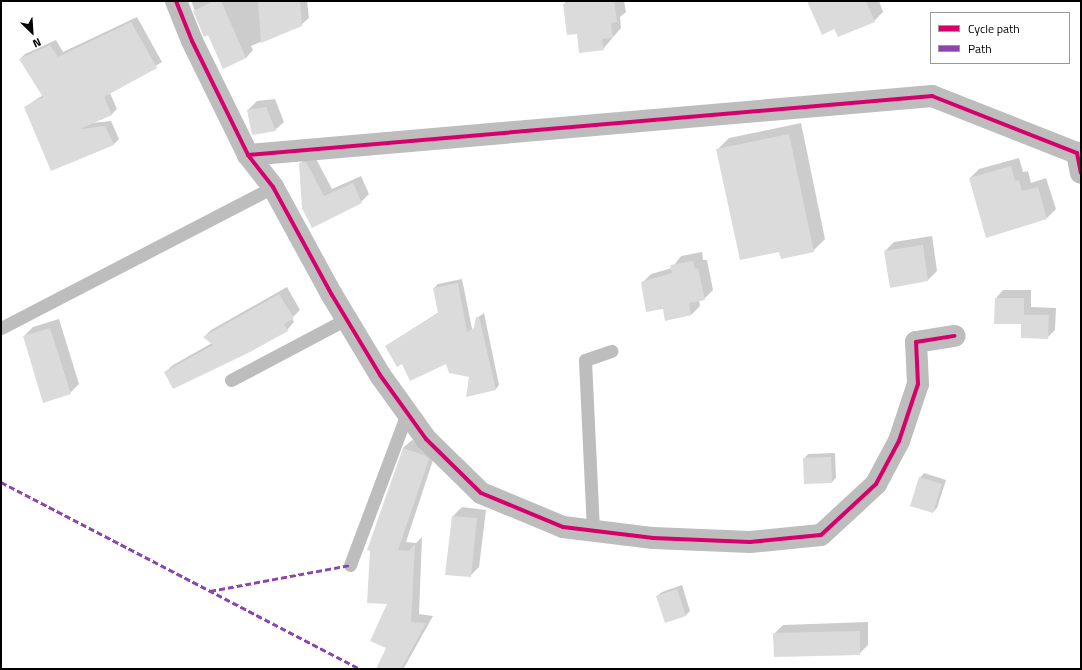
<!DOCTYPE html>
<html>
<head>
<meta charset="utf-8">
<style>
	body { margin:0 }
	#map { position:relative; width:1082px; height:670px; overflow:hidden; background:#fff; font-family:"Titillium Web",sans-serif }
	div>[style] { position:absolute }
	.shadow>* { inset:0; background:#0003 }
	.building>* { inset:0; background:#dbdbdb }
	.lane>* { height:13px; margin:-6.5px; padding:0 6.5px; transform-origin:6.5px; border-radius:6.5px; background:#bdbdbd }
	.street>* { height:22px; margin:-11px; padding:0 11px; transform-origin:11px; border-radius:11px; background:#bdbdbd }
	.quiet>* { height:3px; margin-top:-1.5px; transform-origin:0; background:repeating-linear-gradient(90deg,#8e44ad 0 6px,transparent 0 9px) }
	.cycleway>* { height:4px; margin:-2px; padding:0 2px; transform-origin:2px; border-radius:2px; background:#d6006c }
	span { translate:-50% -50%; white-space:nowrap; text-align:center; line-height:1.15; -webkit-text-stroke:3.5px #fff; paint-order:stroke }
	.frame { position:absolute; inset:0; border:2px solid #000; pointer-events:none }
	.legend { position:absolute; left:930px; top:12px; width:140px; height:52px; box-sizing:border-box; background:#fff; border:1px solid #999; margin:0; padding:5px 7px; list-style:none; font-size:12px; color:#000 }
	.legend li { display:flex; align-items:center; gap:8px; height:20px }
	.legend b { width:20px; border:1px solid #999 }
	.north { position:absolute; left:12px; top:12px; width:40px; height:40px; -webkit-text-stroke:3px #fff; paint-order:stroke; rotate:155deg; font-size:11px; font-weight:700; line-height:16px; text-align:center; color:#000 }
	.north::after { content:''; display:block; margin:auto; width:14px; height:18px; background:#000; clip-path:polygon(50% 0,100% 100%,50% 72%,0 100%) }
</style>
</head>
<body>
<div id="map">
	<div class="shadow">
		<div style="clip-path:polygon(191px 1px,307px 1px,309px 18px,301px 25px,251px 46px,253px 50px,246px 58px,223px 67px,209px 34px,205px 36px)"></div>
		<div style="clip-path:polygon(567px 1px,624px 1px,626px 12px,620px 17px,621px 28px,603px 49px,578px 33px,564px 4px)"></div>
		<div style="clip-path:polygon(815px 1px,879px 1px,883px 12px,874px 21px,835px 28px)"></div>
		<div style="clip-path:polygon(137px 17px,162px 62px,110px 93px,117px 109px,112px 114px,92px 123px,111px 121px,119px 139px,114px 144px,25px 107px,43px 95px,20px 59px,25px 54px,56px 40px,63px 52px)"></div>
		<div style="clip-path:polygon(275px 99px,284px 122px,275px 130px,248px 110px,257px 101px)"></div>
		<div style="clip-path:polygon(801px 123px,825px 239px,813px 251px,780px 251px,717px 150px,729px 138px)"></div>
		<div style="clip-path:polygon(314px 155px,332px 189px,361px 176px,369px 194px,361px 202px,312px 227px,300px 164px,308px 156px)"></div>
		<div style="clip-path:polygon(1019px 158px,1023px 172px,1028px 171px,1031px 183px,1046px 178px,1056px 209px,1047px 218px,970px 178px,979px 169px)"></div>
		<div style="clip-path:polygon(932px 236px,937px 271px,928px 280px,885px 251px,894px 242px)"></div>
		<div style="clip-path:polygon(702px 252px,703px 260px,707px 260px,713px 290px,704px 299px,699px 300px,700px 306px,691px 315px,666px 320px,664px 308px,642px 283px,651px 274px,672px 268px,681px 256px)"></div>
		<div style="clip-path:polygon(462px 279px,472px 329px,476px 327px,477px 318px,484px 313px,499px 385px,495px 390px,447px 363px,403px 363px,386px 346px,439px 312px,434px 288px,438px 284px)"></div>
		<div style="clip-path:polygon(287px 287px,300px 310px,292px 318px,294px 322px,287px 330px,165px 372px,173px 365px,212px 343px,204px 337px,211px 330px)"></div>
		<div style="clip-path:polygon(1003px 290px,1031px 290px,1031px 307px,1056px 308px,1055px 330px,1047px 338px,1022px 323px,996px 298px)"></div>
		<div style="clip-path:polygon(59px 319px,79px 384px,70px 393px,24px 336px,33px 327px)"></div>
		<div style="clip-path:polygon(412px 440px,436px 451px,406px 542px,416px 543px,422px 537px,419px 614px,433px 616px,405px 666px,403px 669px,387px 669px,388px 603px,403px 448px)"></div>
		<div style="clip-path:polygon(835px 453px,836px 478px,832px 482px,804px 459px,808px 454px)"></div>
		<div style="clip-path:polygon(924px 473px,946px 480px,937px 508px,933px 512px,920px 478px)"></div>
		<div style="clip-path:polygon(462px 507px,486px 510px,479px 567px,470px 576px,453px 516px)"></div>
		<div style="clip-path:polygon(682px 585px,690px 611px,686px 615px,666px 622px,657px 596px,662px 592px)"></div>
		<div style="clip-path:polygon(868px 622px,868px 645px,859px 654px,774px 634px,783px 625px)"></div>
	</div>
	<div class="building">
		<div style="clip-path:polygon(214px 1px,221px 1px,246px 58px,223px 69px,208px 35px,204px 37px,193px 11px)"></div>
		<div style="clip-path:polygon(258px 1px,300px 1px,302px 26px,261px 43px)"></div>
		<div style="clip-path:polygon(573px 1px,614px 1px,617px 22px,611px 23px,613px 38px,602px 39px,604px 50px,579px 53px,577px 34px,567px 35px,563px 4px)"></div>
		<div style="clip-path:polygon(807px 1px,866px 1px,875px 22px,838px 37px,834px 29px,822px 35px)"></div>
		<div style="clip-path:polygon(131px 22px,157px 68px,104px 97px,112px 115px,80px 129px,105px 126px,114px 145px,51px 171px,24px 107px,43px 97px,19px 59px,50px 45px,58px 57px)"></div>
		<div style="clip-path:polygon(266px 107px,276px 131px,252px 135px,247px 110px)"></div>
		<div style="clip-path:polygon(789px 134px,814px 252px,781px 259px,779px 252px,740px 260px,716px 149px)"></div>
		<div style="clip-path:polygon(306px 162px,324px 196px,353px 183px,362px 203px,312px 228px,302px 208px,299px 163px)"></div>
		<div style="clip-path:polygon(1011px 166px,1015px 181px,1019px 180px,1022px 191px,1038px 187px,1047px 219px,986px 238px,969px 178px)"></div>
		<div style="clip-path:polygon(923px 245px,928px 281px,890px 288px,884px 251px)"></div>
		<div style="clip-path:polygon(693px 261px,695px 269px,698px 268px,705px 300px,689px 303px,691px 315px,665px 321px,663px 309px,646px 312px,641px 282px,672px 273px,670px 265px)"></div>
		<div style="clip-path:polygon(458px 283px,467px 332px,474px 328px,476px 317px,479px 317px,496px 390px,466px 397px,469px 377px,449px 373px,446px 364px,410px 381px,402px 364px,397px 367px,385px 346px,438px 313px,433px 288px)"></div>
		<div style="clip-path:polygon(279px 294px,294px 318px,284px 324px,288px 331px,250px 352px,173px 389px,164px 372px,213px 345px,203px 337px)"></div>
		<div style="clip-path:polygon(995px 298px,1024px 298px,1024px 315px,1049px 315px,1048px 339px,1021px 338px,1021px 324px,994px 324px)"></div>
		<div style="clip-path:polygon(50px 328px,71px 394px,43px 403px,23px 336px)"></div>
		<div style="clip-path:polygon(403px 448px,424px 455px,429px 459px,398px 550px,409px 551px,415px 544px,411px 622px,426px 623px,401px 669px,376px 669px,386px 648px,370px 641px,387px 604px,367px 603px,370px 551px,367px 550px)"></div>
		<div style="clip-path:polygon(831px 457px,832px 483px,804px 484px,803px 458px)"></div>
		<div style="clip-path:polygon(919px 477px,942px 484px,933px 513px,910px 506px)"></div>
		<div style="clip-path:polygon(452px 516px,477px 518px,471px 577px,445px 575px)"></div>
		<div style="clip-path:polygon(677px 589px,686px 616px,665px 623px,656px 596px)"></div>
		<div style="clip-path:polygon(860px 631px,860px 655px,774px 657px,773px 633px)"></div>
	</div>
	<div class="lane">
		<div style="left:1px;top:328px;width:306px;rotate:-27.4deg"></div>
		<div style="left:231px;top:380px;width:130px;rotate:-27.9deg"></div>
		<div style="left:593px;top:530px;width:170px;rotate:-92.7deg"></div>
		<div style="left:585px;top:360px;width:28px;rotate:-19deg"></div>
		<div style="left:350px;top:565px;width:162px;rotate:-69.4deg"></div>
	</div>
	<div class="street">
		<div style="left:176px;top:1px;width:43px;rotate:68.2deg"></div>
		<div style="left:192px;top:41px;width:127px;rotate:63.8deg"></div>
		<div style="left:248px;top:155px;width:41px;rotate:52deg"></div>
		<div style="left:273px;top:187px;width:123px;rotate:61.4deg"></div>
		<div style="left:332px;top:295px;width:93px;rotate:59deg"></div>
		<div style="left:380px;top:375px;width:79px;rotate:54.3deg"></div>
		<div style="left:426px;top:439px;width:77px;rotate:44.5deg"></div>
		<div style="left:481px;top:493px;width:89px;rotate:22.5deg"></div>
		<div style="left:563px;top:527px;width:91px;rotate:7deg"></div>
		<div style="left:653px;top:538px;width:97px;rotate:2.4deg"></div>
		<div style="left:750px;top:542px;width:71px;rotate:-5.6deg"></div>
		<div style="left:821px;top:535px;width:75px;rotate:-42.8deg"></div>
		<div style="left:876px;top:484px;width:49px;rotate:-61.9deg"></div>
		<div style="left:899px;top:441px;width:60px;rotate:-71.6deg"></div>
		<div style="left:918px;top:384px;width:42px;rotate:-92.7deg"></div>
		<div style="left:916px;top:342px;width:39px;rotate:-9deg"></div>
		<div style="left:248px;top:155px;width:687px;rotate:-4.93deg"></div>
		<div style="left:932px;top:96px;width:156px;rotate:21.5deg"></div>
		<div style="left:1077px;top:153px;width:20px;rotate:79deg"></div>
	</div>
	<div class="quiet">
		<div style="left:1px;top:482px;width:405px;rotate:27.5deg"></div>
		<div style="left:210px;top:591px;width:142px;rotate:-10.5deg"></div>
	</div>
	<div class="cycleway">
		<div style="left:176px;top:1px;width:43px;rotate:68.2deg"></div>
		<div style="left:192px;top:41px;width:127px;rotate:63.8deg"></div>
		<div style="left:248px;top:155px;width:41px;rotate:52deg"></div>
		<div style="left:273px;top:187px;width:123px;rotate:61.4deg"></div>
		<div style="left:332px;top:295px;width:93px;rotate:59deg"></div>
		<div style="left:380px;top:375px;width:79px;rotate:54.3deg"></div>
		<div style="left:426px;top:439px;width:77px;rotate:44.5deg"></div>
		<div style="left:481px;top:493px;width:89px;rotate:22.5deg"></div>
		<div style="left:563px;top:527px;width:91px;rotate:7deg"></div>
		<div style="left:653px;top:538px;width:97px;rotate:2.4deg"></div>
		<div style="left:750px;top:542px;width:71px;rotate:-5.6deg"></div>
		<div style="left:821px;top:535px;width:75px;rotate:-42.8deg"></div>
		<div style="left:876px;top:484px;width:49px;rotate:-61.9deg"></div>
		<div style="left:899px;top:441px;width:60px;rotate:-71.6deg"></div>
		<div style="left:918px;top:384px;width:42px;rotate:-92.7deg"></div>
		<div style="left:916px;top:342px;width:39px;rotate:-9deg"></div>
		<div style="left:248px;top:155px;width:687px;rotate:-4.93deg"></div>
		<div style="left:932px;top:96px;width:156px;rotate:21.5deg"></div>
		<div style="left:1077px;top:153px;width:20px;rotate:79deg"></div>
	</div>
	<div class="frame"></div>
	<ul class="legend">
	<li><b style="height:5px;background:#d6006c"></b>Cycle path</li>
	<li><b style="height:5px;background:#8e44ad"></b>Path</li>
	</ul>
	<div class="north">N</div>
</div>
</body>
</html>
